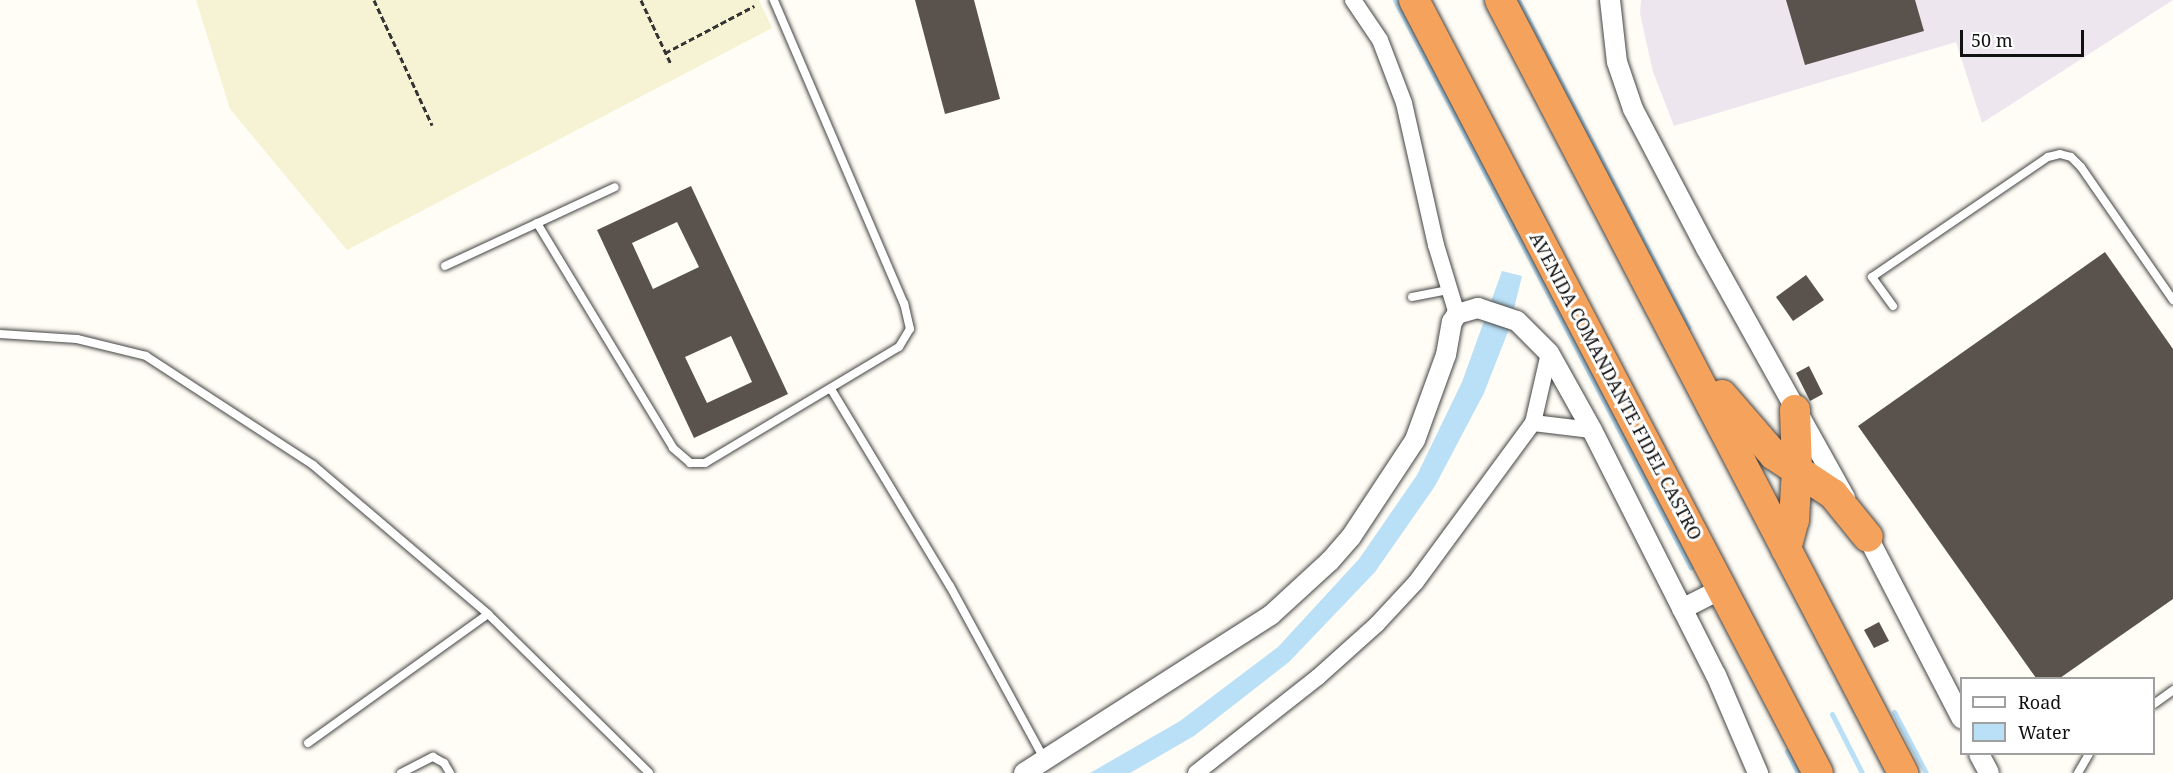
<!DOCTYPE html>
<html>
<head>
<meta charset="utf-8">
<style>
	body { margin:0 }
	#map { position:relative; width:2173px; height:773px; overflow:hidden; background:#fffdf5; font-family:"Noto Serif",serif }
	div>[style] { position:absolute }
	.industrial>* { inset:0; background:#eee6ef }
	.farmland>* { inset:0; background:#f6f3d4 }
	.water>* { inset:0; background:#b9e0f7 }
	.stream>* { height:5px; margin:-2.5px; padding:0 2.5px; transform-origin:2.5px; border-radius:2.5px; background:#b9e0f7 }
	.building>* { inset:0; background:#5a524d }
	.path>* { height:3px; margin-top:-1.5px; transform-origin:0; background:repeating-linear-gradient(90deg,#333 0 6px,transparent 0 9px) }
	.roads { filter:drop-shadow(0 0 2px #444) drop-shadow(0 0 2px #444) }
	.service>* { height:8px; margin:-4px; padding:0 4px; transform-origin:4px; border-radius:4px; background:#fff }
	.minor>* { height:16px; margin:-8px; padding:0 8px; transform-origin:8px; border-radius:8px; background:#fff }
	.tertiary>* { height:20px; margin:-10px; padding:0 10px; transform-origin:10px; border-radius:10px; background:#fff }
	.motorway>* { height:30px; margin:-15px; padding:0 15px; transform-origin:15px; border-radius:15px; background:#f5a25d }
	span { translate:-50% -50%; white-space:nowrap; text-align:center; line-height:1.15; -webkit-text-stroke:6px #fff; paint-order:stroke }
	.street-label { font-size:18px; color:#111 }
	.legend { position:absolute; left:1960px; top:677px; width:195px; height:78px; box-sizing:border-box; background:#fff; border:2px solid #a0a0a0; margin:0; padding:8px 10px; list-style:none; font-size:18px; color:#111 }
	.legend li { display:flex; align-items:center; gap:12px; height:30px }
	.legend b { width:30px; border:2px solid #a0a0a0 }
	.scale { position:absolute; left:1960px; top:30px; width:124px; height:27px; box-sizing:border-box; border:3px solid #111; border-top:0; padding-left:8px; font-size:18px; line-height:21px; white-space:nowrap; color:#111; -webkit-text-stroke:4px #fff; paint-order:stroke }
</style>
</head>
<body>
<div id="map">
	<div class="industrial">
		<div style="clip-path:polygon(1641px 0,2173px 0,1982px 123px,1956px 42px,1674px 126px,1653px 72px,1640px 14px)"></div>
	</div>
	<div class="farmland">
		<div style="clip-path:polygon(196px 0,759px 0,772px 28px,347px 250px,230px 109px)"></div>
	</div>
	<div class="water">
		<div style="clip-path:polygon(1502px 271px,1522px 276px,1509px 329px,1484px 393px,1435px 486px,1375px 572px,1289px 662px,1194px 736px,1130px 773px,1090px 773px,1180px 721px,1278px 647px,1359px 559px,1417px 475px,1462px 382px)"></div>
	</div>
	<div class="stream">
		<div style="left:1395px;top:0;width:640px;rotate:62.47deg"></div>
		<div style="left:1518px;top:0;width:369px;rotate:62.5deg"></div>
		<div style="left:1894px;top:712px;width:69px;rotate:62.3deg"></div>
		<div style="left:1832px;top:714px;width:66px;rotate:63deg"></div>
		<div style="left:1787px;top:751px;width:25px;rotate:63deg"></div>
	</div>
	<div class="building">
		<div style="clip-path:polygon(915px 0,974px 0,1000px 99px,945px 114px)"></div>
		<div style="clip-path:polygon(1786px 0,1915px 0,1924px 31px,1805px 65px)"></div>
		<div style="clip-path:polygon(evenodd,691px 186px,788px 394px,694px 438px,597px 230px,691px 186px,677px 222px,699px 267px,653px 289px,632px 243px,677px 222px,691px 186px,731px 336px,752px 382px,707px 403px,685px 357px,731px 336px)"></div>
		<div style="clip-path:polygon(2105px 252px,2173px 349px,2173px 599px,2060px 678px,2036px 678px,1858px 426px)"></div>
		<div style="clip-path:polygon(1806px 275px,1824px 300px,1793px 321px,1776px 297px)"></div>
		<div style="clip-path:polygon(1809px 366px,1823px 394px,1810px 401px,1796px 373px)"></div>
		<div style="clip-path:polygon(1879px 622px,1889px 641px,1874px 648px,1864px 630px)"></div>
	</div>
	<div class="path">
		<div style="left:374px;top:0;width:138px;rotate:65.1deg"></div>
		<div style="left:641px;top:0;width:71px;rotate:64.9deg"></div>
		<div style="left:665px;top:53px;width:101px;rotate:-27.8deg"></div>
	</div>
	<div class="roads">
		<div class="service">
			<div style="left:537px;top:223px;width:263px;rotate:58.8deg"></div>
			<div style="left:673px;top:448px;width:23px;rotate:41deg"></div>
			<div style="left:690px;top:463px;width:15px"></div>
			<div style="left:705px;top:463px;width:226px;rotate:-30.9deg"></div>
			<div style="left:899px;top:347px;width:21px;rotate:-59deg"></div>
			<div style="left:910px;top:329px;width:26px;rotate:-103deg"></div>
			<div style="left:904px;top:304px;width:331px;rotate:-113.2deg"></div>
			<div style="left:445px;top:266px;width:187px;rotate:-24.9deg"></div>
			<div style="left:1412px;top:297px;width:38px;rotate:-11deg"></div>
			<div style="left:1893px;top:306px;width:36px;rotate:-126deg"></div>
			<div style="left:1872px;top:277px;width:213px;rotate:-34.3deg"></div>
			<div style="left:2048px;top:157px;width:12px;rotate:-14deg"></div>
			<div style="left:2060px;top:154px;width:11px;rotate:15deg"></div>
			<div style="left:2071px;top:157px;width:14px;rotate:45deg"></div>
			<div style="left:2081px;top:167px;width:162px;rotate:55.3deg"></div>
			<div style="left:0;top:334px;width:77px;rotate:3.7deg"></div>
			<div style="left:77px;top:339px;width:71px;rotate:13.8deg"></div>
			<div style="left:146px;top:356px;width:199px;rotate:33.1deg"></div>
			<div style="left:313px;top:465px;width:230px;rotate:40.4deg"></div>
			<div style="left:488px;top:614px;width:226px;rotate:44.6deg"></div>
			<div style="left:831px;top:389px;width:230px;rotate:58.9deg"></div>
			<div style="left:950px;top:586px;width:198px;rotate:61.4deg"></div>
			<div style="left:2154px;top:704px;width:24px;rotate:-36deg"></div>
			<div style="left:308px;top:743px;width:221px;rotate:-35.6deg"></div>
			<div style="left:401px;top:773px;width:36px;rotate:-27deg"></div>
			<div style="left:433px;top:757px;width:13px;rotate:29deg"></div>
			<div style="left:444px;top:763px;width:12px;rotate:59deg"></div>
			<div style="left:2078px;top:773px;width:22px;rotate:-60deg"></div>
		</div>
		<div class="minor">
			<div style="left:1353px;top:0;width:48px;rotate:56deg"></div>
			<div style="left:1380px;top:40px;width:67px;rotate:69.1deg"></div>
			<div style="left:1404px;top:103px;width:146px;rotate:77.3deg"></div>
			<div style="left:1436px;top:245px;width:72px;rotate:73.1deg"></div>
			<div style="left:1533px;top:423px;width:59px;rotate:6.8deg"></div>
			<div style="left:1196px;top:773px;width:155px;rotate:-38.2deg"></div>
			<div style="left:1318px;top:677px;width:79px;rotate:-41.9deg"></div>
			<div style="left:1377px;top:624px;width:57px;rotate:-47.1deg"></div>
			<div style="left:1416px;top:582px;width:197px;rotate:-53.7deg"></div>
			<div style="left:1533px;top:423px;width:72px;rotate:-77.1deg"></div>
		</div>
		<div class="tertiary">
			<div style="left:1610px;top:0;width:62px;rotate:83.6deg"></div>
			<div style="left:1617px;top:62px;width:50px;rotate:71.2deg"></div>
			<div style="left:1633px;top:109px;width:157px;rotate:62.3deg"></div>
			<div style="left:1706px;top:248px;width:286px;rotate:60.9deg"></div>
			<div style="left:1862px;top:526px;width:217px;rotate:62.6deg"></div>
			<div style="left:1682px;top:609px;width:46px;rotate:-27.1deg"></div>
			<div style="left:1979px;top:754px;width:21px;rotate:62deg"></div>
			<div style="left:1024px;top:773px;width:293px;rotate:-32.6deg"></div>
			<div style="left:1271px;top:615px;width:80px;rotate:-42.5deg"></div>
			<div style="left:1330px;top:561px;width:32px;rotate:-49deg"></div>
			<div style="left:1351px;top:537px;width:116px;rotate:-56.6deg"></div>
			<div style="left:1415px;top:440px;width:90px;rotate:-70deg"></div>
			<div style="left:1446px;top:355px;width:34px;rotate:-80deg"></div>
			<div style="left:1452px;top:322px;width:9px;rotate:-58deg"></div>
			<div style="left:1457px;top:314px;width:22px;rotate:-16deg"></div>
			<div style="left:1478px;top:308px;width:41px;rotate:18.4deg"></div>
			<div style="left:1517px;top:321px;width:45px;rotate:45deg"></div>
			<div style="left:1549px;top:353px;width:88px;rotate:60.8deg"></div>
			<div style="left:1592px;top:430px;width:275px;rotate:63.2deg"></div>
			<div style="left:1716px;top:675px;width:107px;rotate:66.8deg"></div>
		</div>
		<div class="motorway">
			<div style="left:1414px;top:0;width:872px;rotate:62.41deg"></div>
			<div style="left:1500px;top:0;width:872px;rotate:62.46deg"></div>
			<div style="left:1722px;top:395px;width:79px;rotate:49.1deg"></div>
			<div style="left:1774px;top:455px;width:71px;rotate:33.5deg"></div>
			<div style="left:1833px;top:494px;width:55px;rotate:50.9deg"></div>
			<div style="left:1786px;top:549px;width:30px;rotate:-75deg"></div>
			<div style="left:1794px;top:520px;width:50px;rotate:-86.6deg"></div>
			<div style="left:1797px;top:470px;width:60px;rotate:-91.9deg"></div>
		</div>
	</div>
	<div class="street-label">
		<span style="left:1616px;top:386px;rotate:62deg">AVENIDA COMANDANTE FIDEL CASTRO</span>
	</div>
	<ul class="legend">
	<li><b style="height:8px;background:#fff"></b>Road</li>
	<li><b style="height:16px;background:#b9e0f7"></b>Water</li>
	</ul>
	<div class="scale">50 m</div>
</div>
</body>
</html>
